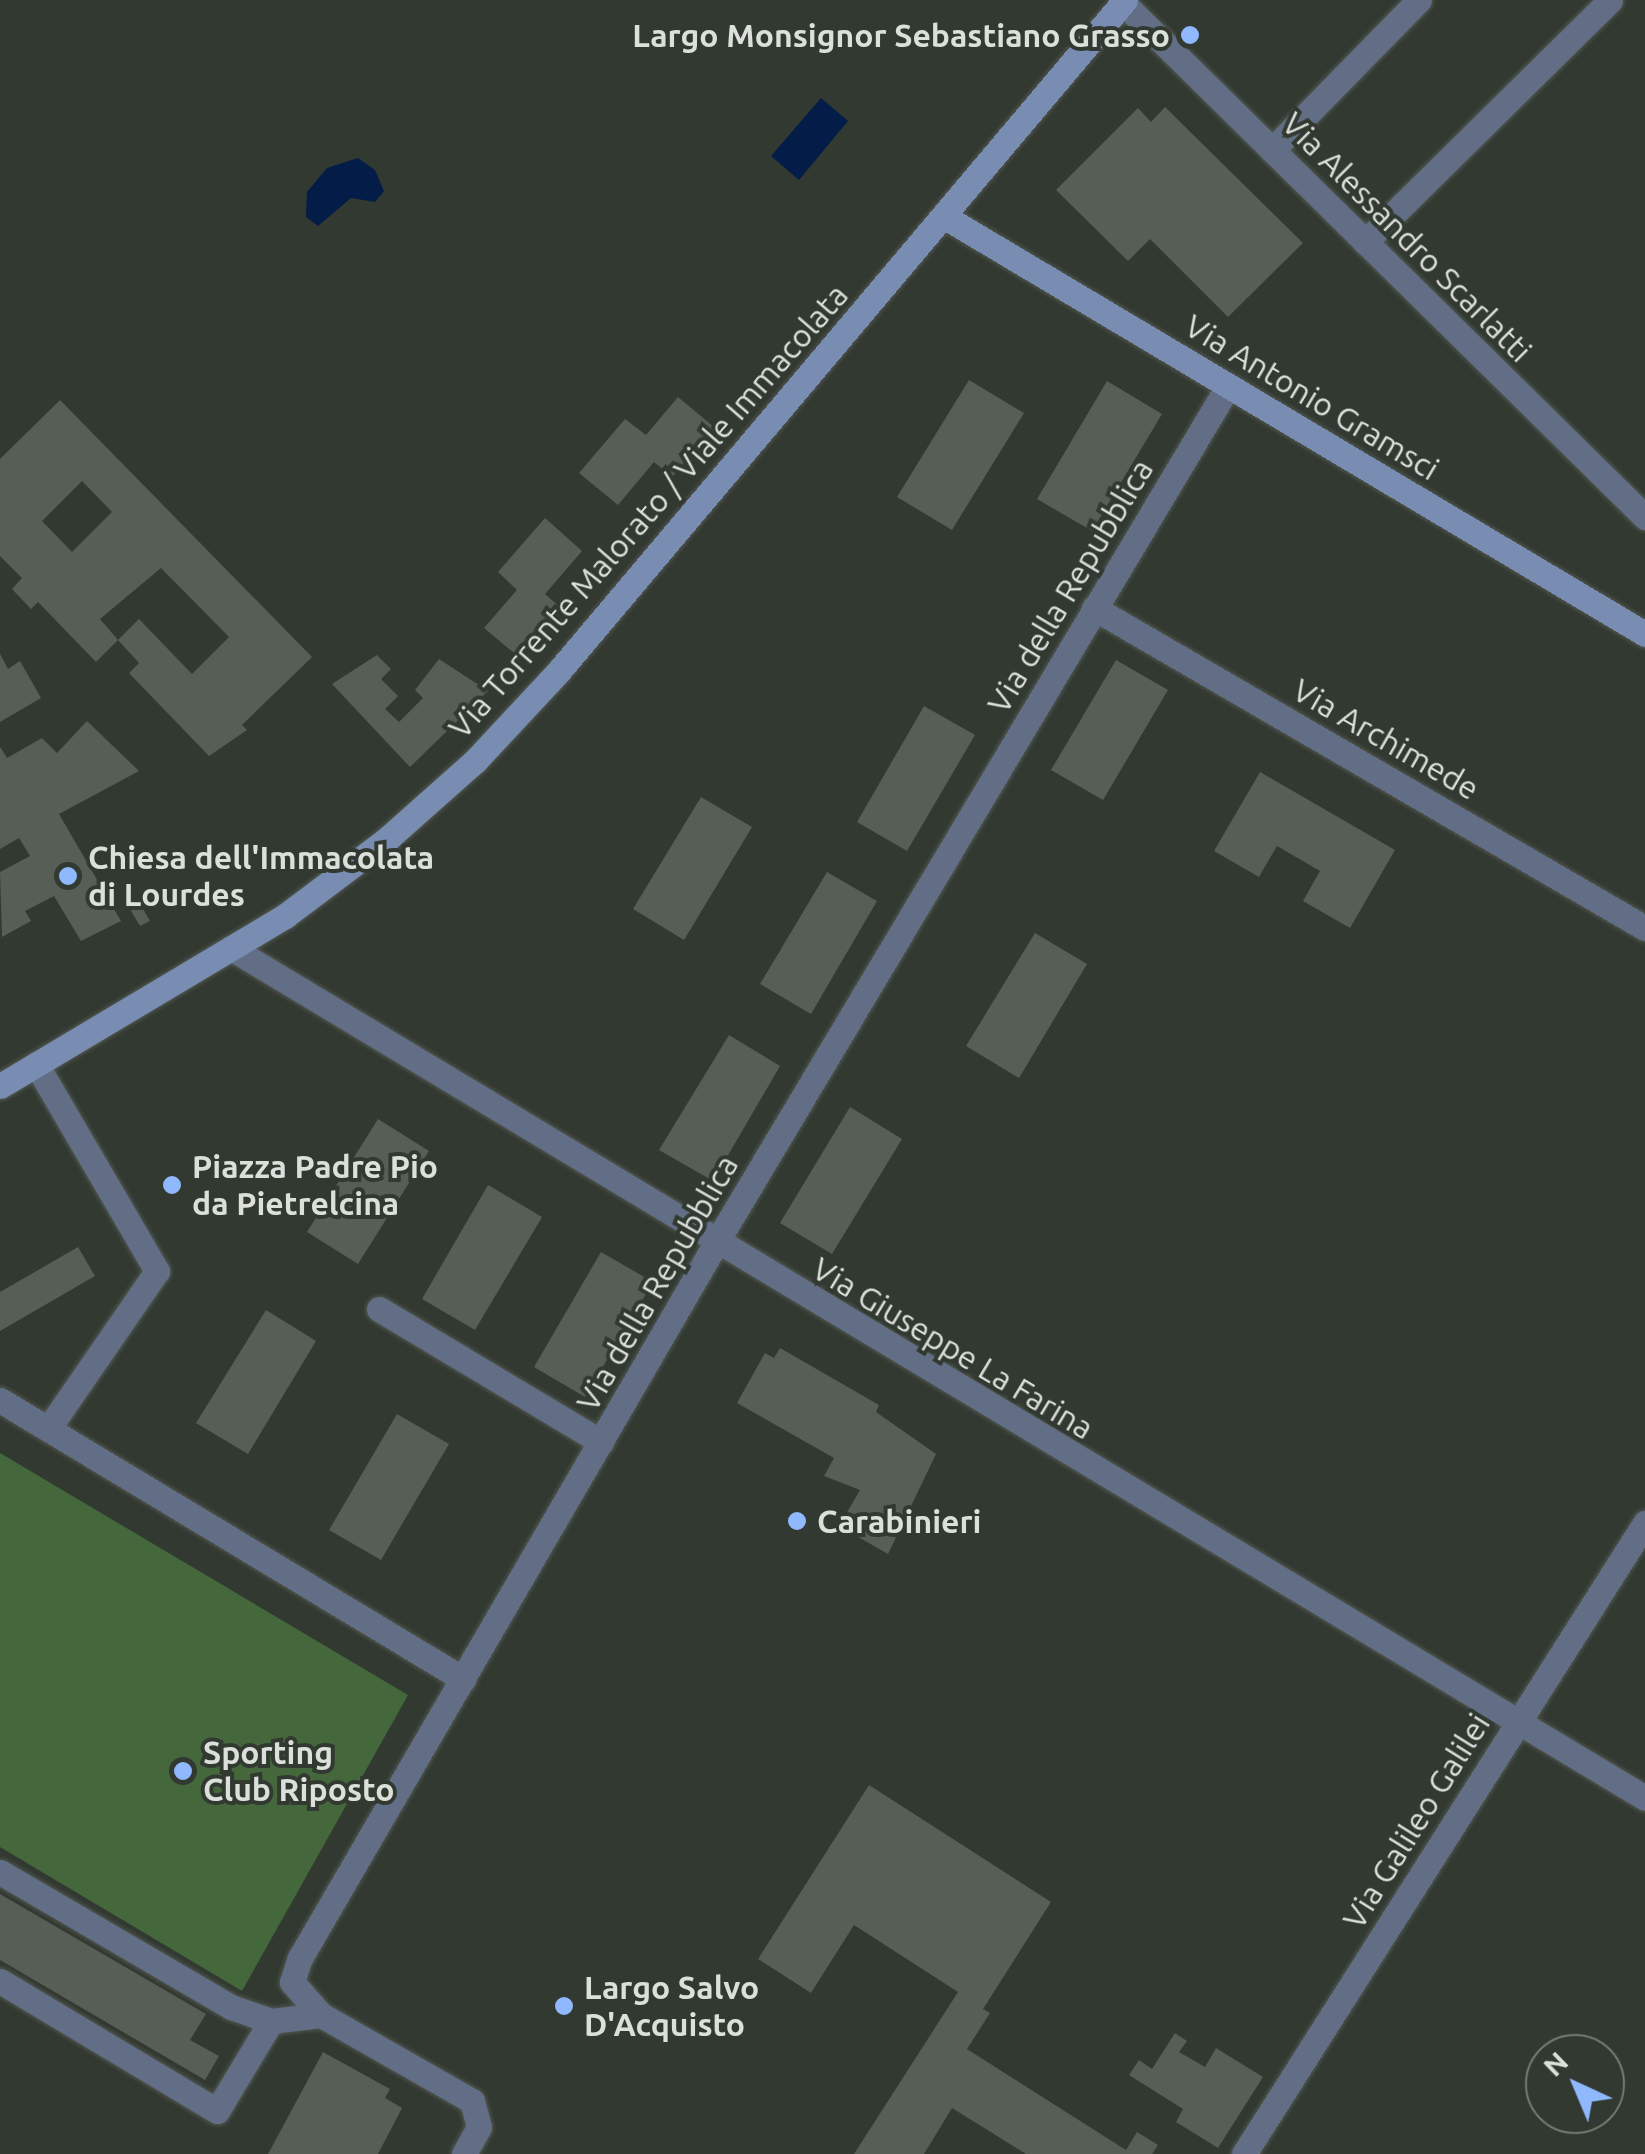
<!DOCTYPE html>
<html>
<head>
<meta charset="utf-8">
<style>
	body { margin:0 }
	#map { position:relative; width:1645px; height:2154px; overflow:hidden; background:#323931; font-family:Ubuntu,sans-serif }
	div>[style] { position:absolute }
	.green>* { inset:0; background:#44683c }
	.water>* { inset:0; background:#041c48 }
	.building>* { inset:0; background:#575e55 }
	.roads { filter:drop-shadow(0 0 2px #515750) drop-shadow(0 0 2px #515750) }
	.street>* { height:25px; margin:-12.5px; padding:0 12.5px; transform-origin:12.5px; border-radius:12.5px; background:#616e85 }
	.secondary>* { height:25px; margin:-12.5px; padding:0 12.5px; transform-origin:12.5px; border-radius:12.5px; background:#788db1 }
	.dots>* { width:28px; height:28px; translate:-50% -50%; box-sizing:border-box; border:5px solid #323931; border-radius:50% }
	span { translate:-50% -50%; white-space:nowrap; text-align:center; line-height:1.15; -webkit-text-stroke:8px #323931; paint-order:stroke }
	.poi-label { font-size:32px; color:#dce0db; font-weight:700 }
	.right { translate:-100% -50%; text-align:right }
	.left { translate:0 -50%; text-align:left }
	.street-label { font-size:32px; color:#dce0db }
	.north { position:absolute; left:1525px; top:2034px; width:100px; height:100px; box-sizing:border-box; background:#323931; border:2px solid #767c75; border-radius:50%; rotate:316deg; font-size:28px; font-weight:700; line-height:40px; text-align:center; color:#dce0db }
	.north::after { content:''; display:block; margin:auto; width:35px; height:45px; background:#90b8fd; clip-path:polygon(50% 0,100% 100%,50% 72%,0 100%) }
</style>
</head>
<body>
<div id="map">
	<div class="green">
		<div style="clip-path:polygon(0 1453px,408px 1695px,242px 1991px,0 1847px)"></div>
	</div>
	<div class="water">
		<div style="clip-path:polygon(821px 98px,848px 121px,799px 180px,771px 156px)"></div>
		<div style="clip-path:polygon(358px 158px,375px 170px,384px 191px,375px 202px,351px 198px,318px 226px,306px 217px,307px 192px,327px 168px)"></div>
	</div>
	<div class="building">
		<div style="clip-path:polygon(1165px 107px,1303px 243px,1228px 317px,1150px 239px,1128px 261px,1056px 190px,1138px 108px,1151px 122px)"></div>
		<div style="clip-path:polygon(969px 380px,1024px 413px,952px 530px,897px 497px)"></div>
		<div style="clip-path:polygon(1107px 381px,1162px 414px,1092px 531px,1037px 499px)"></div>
		<div style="clip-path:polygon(678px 397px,714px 427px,672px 477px,654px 462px,618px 505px,579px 473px,625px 419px,646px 435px)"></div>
		<div style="clip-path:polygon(evenodd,60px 400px,312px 657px,242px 725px,247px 730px,209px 756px,129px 673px,139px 663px,118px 640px,139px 619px,192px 674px,229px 637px,161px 568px,100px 619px,118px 640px,96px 662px,38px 602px,31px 609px,12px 589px,22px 578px,0 556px,0 459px,60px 400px,82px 481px,112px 512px,72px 552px,42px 521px,82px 481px)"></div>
		<div style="clip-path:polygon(545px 518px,582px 551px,545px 594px,562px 609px,520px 658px,484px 628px,517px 590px,498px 572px)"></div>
		<div style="clip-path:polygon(0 654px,8px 669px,20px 661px,41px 698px,0 722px)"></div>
		<div style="clip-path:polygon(377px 655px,391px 669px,381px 679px,398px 696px,385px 709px,399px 722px,423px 698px,415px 690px,439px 659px,488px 691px,410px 767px,332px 684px)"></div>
		<div style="clip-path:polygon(1116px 660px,1168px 690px,1103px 800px,1051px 770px)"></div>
		<div style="clip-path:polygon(924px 706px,975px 735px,907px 851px,857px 822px)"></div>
		<div style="clip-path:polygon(87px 721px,139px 771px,59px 814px,121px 921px,81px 941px,54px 896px,25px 911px,31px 921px,2px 937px,0 872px,30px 856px,19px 838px,0 849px,0 747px,7px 758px,42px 738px,57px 753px)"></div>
		<div style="clip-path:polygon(1260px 772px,1395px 850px,1350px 928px,1303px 901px,1320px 871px,1277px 846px,1259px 877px,1214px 851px)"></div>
		<div style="clip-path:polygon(701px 797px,752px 827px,684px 940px,633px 909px)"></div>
		<div style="clip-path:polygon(827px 872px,877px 901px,811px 1014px,760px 984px)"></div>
		<div style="clip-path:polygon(140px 904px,150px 921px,140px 926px,130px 909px)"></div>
		<div style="clip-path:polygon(1035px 933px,1087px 964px,1019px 1078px,966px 1046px)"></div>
		<div style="clip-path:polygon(729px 1035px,780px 1066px,713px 1181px,659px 1150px)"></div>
		<div style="clip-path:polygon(850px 1107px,902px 1139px,832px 1254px,780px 1223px)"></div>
		<div style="clip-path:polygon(378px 1119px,429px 1151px,358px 1264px,307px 1232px)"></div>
		<div style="clip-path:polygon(488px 1185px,542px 1217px,475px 1330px,422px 1299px)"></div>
		<div style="clip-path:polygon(78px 1247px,95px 1276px,0 1331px,0 1292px)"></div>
		<div style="clip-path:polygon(601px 1252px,653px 1282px,585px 1397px,534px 1367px)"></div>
		<div style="clip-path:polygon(266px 1310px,316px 1341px,248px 1454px,196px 1423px)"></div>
		<div style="clip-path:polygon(780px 1348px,879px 1405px,876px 1412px,936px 1454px,888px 1554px,839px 1526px,860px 1490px,824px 1476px,834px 1458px,737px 1403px,765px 1353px,774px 1358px)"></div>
		<div style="clip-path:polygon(397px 1414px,449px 1444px,381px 1560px,329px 1530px)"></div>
		<div style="clip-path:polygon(869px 1785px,1051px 1902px,983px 2009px,990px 2013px,967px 2049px,1126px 2150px,1137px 2132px,1158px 2145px,1152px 2154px,1026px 2154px,952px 2108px,924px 2154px,854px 2154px,958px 1992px,854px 1925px,811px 1993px,758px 1959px)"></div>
		<div style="clip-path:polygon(0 1894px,206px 2014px,190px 2040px,219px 2056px,205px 2080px,0 1960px)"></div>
		<div style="clip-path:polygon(1175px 2033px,1187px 2041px,1179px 2052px,1205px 2067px,1216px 2048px,1263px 2077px,1218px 2148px,1176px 2122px,1183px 2109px,1129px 2075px,1139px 2060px,1152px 2069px)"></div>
		<div style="clip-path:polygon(323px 2052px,390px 2089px,385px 2098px,402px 2108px,378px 2154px,268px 2154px)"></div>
	</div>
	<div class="roads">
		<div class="street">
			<div style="left:1123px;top:3px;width:733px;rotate:44.56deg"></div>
			<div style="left:1272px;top:150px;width:210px;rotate:-45.6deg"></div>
			<div style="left:1365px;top:242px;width:344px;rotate:-44.6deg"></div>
			<div style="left:1094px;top:608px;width:637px;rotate:30.15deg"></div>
			<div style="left:231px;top:948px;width:1650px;rotate:31.01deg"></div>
			<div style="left:36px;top:1064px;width:240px;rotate:59.7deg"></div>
			<div style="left:157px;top:1271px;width:192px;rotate:124.6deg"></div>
			<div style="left:379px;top:1309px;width:259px;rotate:30.9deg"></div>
			<div style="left:0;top:1400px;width:541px;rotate:31.07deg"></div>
			<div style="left:0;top:1872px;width:268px;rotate:30.3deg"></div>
			<div style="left:231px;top:2007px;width:42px;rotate:19.3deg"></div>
			<div style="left:271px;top:2021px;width:50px;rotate:-6.8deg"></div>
			<div style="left:0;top:1981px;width:253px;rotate:30.9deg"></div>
			<div style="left:217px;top:2111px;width:105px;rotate:-59deg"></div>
			<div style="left:464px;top:2154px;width:31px;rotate:-61deg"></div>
			<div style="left:479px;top:2127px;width:27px;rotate:-105deg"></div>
			<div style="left:472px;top:2101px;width:174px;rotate:-150.3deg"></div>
			<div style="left:321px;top:2015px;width:44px;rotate:-131.3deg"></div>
			<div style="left:292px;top:1982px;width:25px;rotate:-72deg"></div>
			<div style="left:300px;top:1958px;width:827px;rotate:-59.81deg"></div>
			<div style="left:716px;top:1243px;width:998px;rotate:-59.14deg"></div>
			<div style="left:1244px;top:2154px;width:748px;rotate:-57.56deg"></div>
		</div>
		<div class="secondary">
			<div style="left:945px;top:217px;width:815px;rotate:30.78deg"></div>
			<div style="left:0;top:1086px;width:332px;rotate:-30.8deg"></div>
			<div style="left:285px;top:916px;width:128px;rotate:-37deg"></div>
			<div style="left:387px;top:839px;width:118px;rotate:-41.6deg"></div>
			<div style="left:475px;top:761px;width:122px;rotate:-47deg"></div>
			<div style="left:558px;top:672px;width:879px;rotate:-49.84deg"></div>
		</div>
	</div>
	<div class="dots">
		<div style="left:1190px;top:35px;background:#90b8fd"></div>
		<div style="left:68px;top:876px;background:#90b8fd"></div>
		<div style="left:172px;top:1185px;background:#90b8fd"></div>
		<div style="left:797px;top:1521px;background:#90b8fd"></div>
		<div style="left:183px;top:1771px;background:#90b8fd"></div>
		<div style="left:564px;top:2006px;background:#90b8fd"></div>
	</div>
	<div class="poi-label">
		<span class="right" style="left:1170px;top:35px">Largo Monsignor Sebastiano Grasso</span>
		<span class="left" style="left:88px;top:876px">Chiesa dell'Immacolata<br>di Lourdes</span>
		<span class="left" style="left:192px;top:1185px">Piazza Padre Pio<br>da Pietrelcina</span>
		<span class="left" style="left:817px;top:1521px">Carabinieri</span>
		<span class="left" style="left:203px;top:1771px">Sporting<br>Club Riposto</span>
		<span class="left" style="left:584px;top:2006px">Largo Salvo<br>D'Acquisto</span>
	</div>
	<div class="street-label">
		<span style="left:1407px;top:237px;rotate:45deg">Via Alessandro Scarlatti</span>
		<span style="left:1312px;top:397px;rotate:31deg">Via Antonio Gramsci</span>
		<span style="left:648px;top:511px;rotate:-49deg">Via Torrente Malorato / Viale Immacolata</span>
		<span style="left:1070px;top:586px;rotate:-59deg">Via della Repubblica</span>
		<span style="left:1386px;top:739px;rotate:30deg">Via Archimede</span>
		<span style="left:657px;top:1283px;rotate:-60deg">Via della Repubblica</span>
		<span style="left:953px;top:1348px;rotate:31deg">Via Giuseppe La Farina</span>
		<span style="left:1416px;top:1821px;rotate:-58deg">Via Galileo Galilei</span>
	</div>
	<div class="north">N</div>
</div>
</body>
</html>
